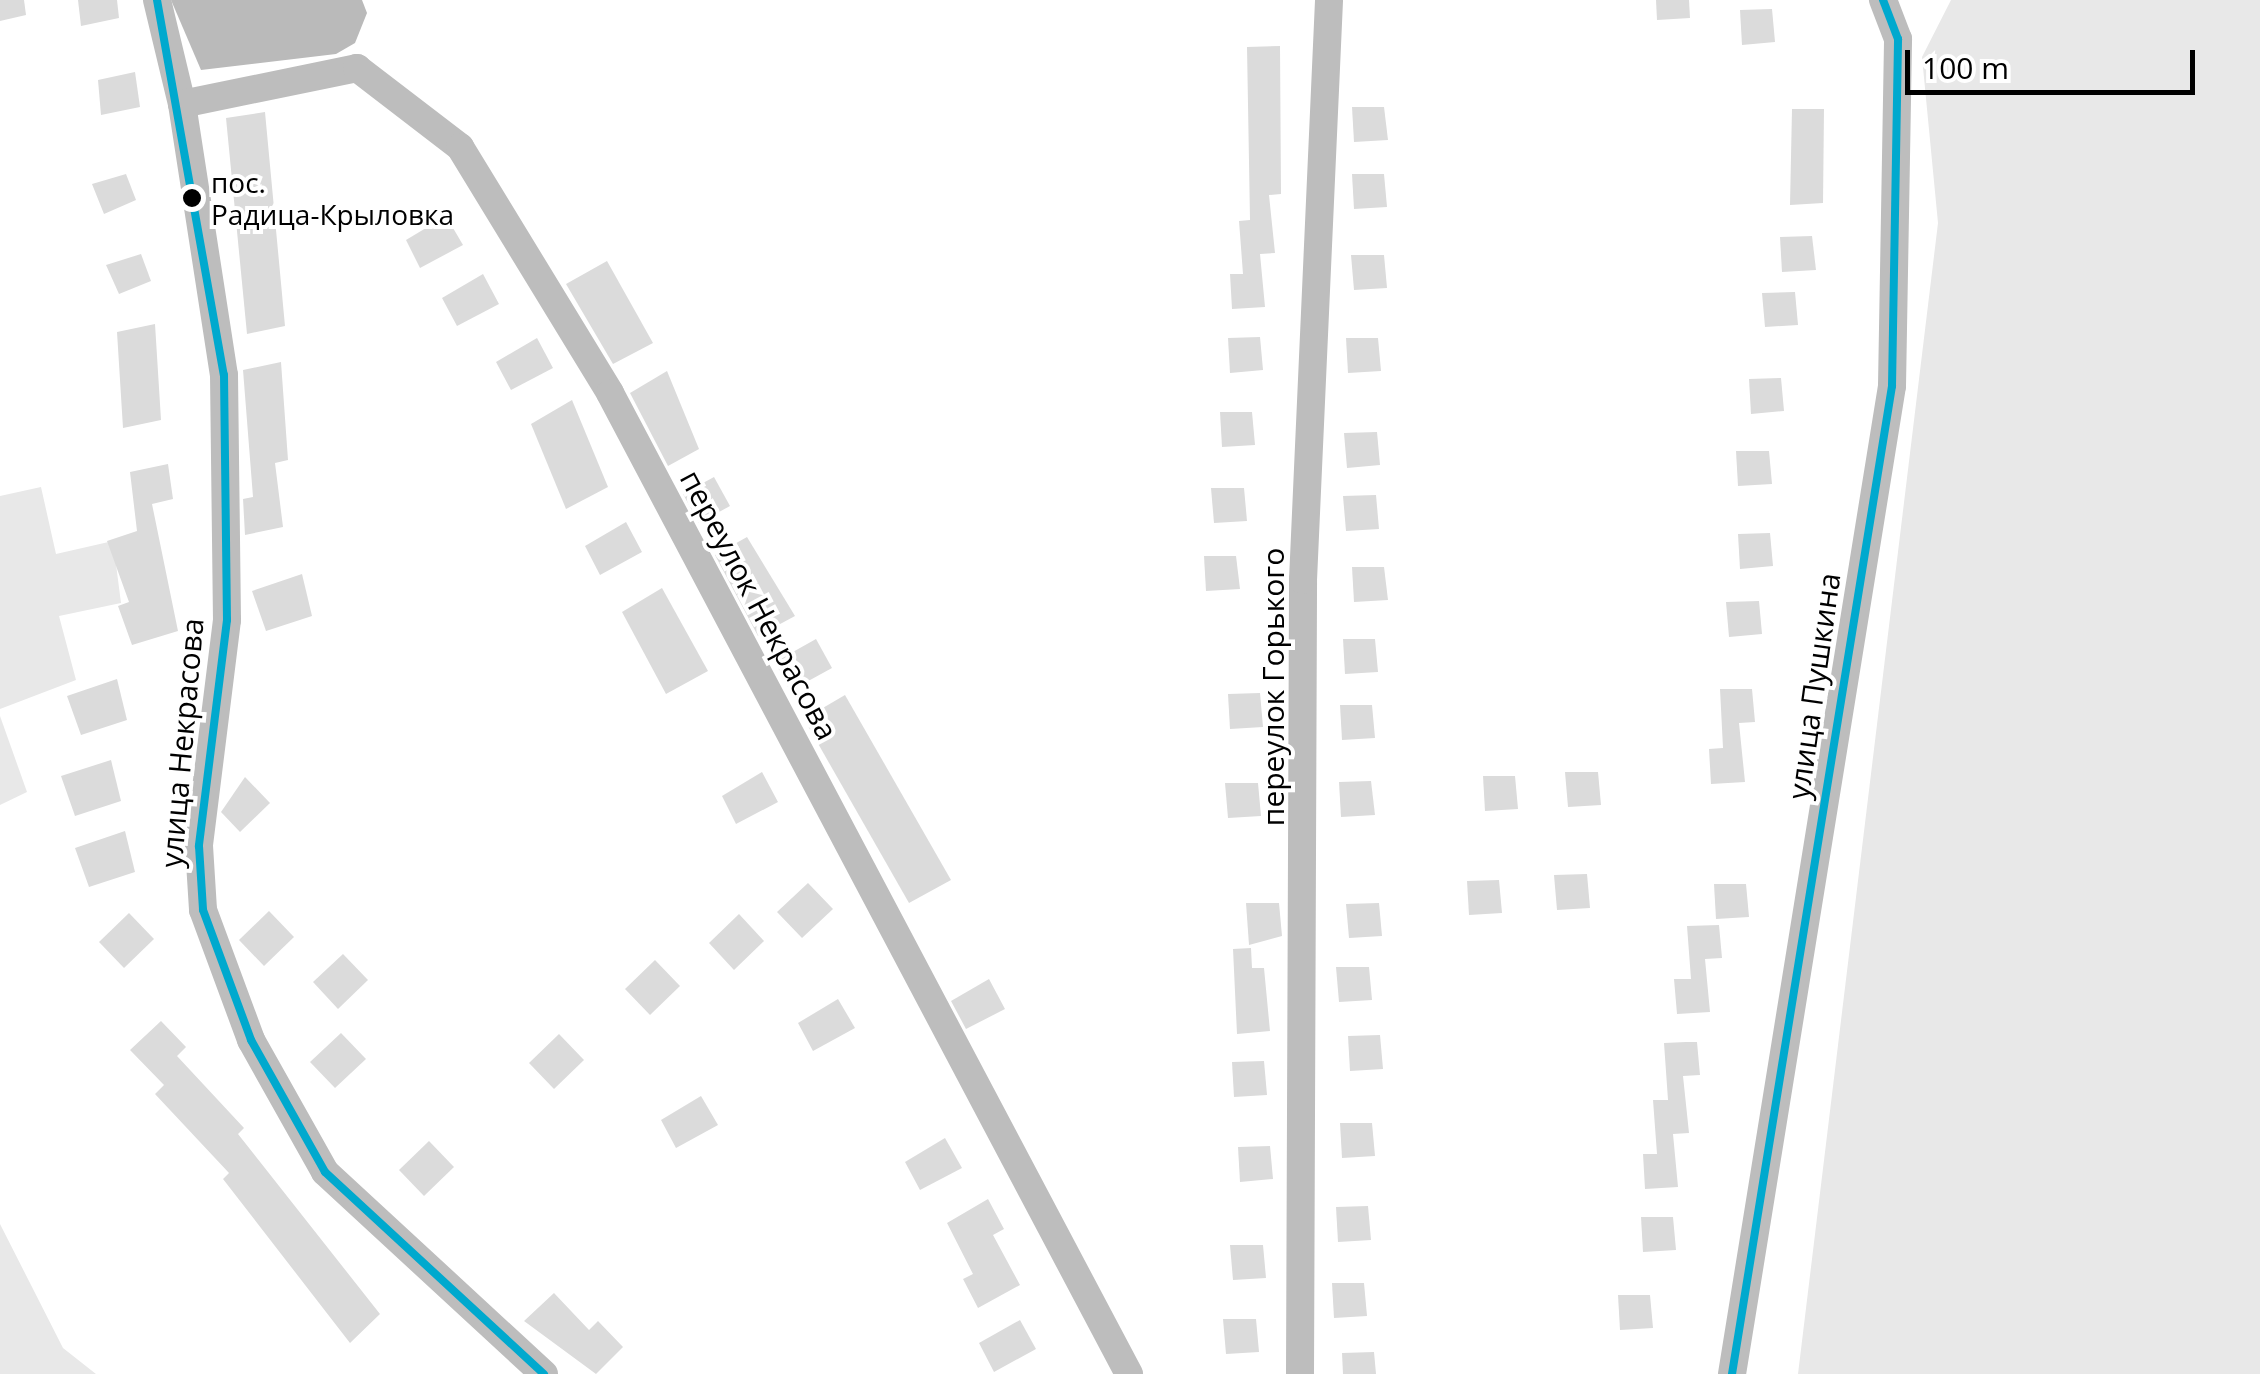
<!DOCTYPE html>
<html>
<head>
<meta charset="utf-8">
<style>
	body { margin:0 }
	#map { position:relative; width:2260px; height:1374px; overflow:hidden; background:#fff; font-family:"Open Sans",sans-serif }
	div>[style] { position:absolute }
	.green>* { inset:0; background:#e8e8e8 }
	.water>* { inset:0; background:#bababa }
	.building>* { inset:0; background:#dbdbdb }
	.minor>* { height:28px; margin:-14px; padding:0 14px; transform-origin:14px; border-radius:14px; background:#bdbdbd }
	.bus-1>* { height:8px; margin:-4px; padding:0 4px; transform-origin:4px; border-radius:4px; background:#00a9ce }
	.dots>* { width:28px; height:28px; translate:-50% -50%; box-sizing:border-box; border:5px solid #fff; border-radius:50% }
	span { translate:-50% -50%; white-space:nowrap; text-align:center; line-height:1.15; -webkit-text-stroke:8px #fff; paint-order:stroke }
	.bus-label { font-size:28px; color:#000 }
	.left { translate:0 -50%; text-align:left }
	.street-label { font-size:30px; color:#000 }
	.scale { position:absolute; left:1905px; top:50px; width:290px; height:45px; box-sizing:border-box; border:5px solid #000; border-top:0; padding-left:12px; font-size:30px; line-height:35px; white-space:nowrap; color:#000; -webkit-text-stroke:8px #fff; paint-order:stroke }
</style>
</head>
<body>
<div id="map">
	<div class="green">
		<div style="clip-path:polygon(1951px 0,2260px 0,2260px 1374px,1798px 1374px,1938px 223px,1922px 57px)"></div>
		<div style="clip-path:polygon(41px 487px,56px 554px,113px 541px,121px 603px,59px 616px,76px 680px,0 709px,0 496px)"></div>
		<div style="clip-path:polygon(0 716px,27px 792px,0 805px)"></div>
		<div style="clip-path:polygon(0 1224px,63px 1348px,96px 1374px,0 1374px)"></div>
	</div>
	<div class="water">
		<div style="clip-path:polygon(171px 0,362px 0,367px 13px,355px 43px,336px 54px,201px 70px)"></div>
	</div>
	<div class="building">
		<div style="clip-path:polygon(0 0,24px 0,26px 15px,0 21px)"></div>
		<div style="clip-path:polygon(78px 0,117px 0,119px 18px,81px 26px)"></div>
		<div style="clip-path:polygon(1656px 0,1689px 0,1690px 18px,1657px 20px)"></div>
		<div style="clip-path:polygon(1772px 9px,1775px 42px,1742px 45px,1740px 10px)"></div>
		<div style="clip-path:polygon(1280px 46px,1281px 194px,1269px 195px,1275px 253px,1260px 254px,1265px 307px,1232px 309px,1230px 274px,1243px 274px,1239px 221px,1250px 220px,1247px 47px)"></div>
		<div style="clip-path:polygon(135px 72px,140px 107px,101px 115px,98px 80px)"></div>
		<div style="clip-path:polygon(1352px 107px,1384px 107px,1388px 140px,1354px 142px)"></div>
		<div style="clip-path:polygon(1792px 109px,1824px 109px,1823px 203px,1790px 205px)"></div>
		<div style="clip-path:polygon(265px 112px,285px 326px,247px 334px,226px 118px)"></div>
		<div style="clip-path:polygon(126px 174px,136px 200px,104px 214px,92px 184px)"></div>
		<div style="clip-path:polygon(1352px 174px,1384px 174px,1387px 207px,1354px 209px)"></div>
		<div style="clip-path:polygon(446px 216px,463px 245px,420px 268px,406px 240px)"></div>
		<div style="clip-path:polygon(1812px 236px,1816px 270px,1782px 272px,1780px 237px)"></div>
		<div style="clip-path:polygon(141px 254px,151px 281px,119px 294px,106px 265px)"></div>
		<div style="clip-path:polygon(1351px 255px,1384px 255px,1387px 288px,1354px 290px)"></div>
		<div style="clip-path:polygon(607px 261px,653px 343px,613px 364px,566px 284px)"></div>
		<div style="clip-path:polygon(483px 274px,499px 304px,457px 326px,442px 298px)"></div>
		<div style="clip-path:polygon(1795px 292px,1798px 325px,1765px 327px,1762px 293px)"></div>
		<div style="clip-path:polygon(155px 324px,161px 420px,123px 428px,117px 332px)"></div>
		<div style="clip-path:polygon(1260px 337px,1263px 370px,1230px 373px,1228px 338px)"></div>
		<div style="clip-path:polygon(537px 338px,553px 368px,511px 390px,496px 362px)"></div>
		<div style="clip-path:polygon(1346px 338px,1378px 338px,1381px 371px,1348px 373px)"></div>
		<div style="clip-path:polygon(281px 362px,288px 460px,275px 463px,283px 527px,245px 535px,243px 499px,253px 497px,243px 370px)"></div>
		<div style="clip-path:polygon(667px 371px,699px 449px,668px 466px,630px 393px)"></div>
		<div style="clip-path:polygon(1781px 378px,1784px 411px,1751px 414px,1749px 379px)"></div>
		<div style="clip-path:polygon(572px 400px,608px 487px,566px 509px,531px 424px)"></div>
		<div style="clip-path:polygon(1220px 412px,1252px 412px,1255px 445px,1222px 447px)"></div>
		<div style="clip-path:polygon(1377px 432px,1380px 465px,1347px 468px,1344px 433px)"></div>
		<div style="clip-path:polygon(1736px 451px,1769px 451px,1772px 484px,1738px 486px)"></div>
		<div style="clip-path:polygon(168px 464px,173px 499px,152px 504px,178px 631px,132px 645px,118px 606px,129px 602px,107px 541px,137px 531px,130px 472px)"></div>
		<div style="clip-path:polygon(714px 477px,730px 506px,699px 523px,683px 494px)"></div>
		<div style="clip-path:polygon(1211px 488px,1244px 488px,1247px 521px,1214px 523px)"></div>
		<div style="clip-path:polygon(1376px 495px,1379px 529px,1346px 531px,1343px 496px)"></div>
		<div style="clip-path:polygon(626px 522px,642px 552px,600px 575px,585px 546px)"></div>
		<div style="clip-path:polygon(1770px 533px,1773px 566px,1740px 569px,1738px 534px)"></div>
		<div style="clip-path:polygon(747px 537px,795px 616px,758px 636px,715px 555px)"></div>
		<div style="clip-path:polygon(1204px 556px,1236px 556px,1240px 589px,1206px 591px)"></div>
		<div style="clip-path:polygon(1352px 567px,1384px 567px,1388px 600px,1354px 602px)"></div>
		<div style="clip-path:polygon(302px 574px,312px 616px,266px 631px,252px 591px)"></div>
		<div style="clip-path:polygon(662px 588px,708px 671px,666px 694px,622px 612px)"></div>
		<div style="clip-path:polygon(1759px 601px,1762px 634px,1729px 637px,1726px 602px)"></div>
		<div style="clip-path:polygon(816px 639px,832px 668px,790px 691px,775px 662px)"></div>
		<div style="clip-path:polygon(1343px 639px,1375px 639px,1378px 672px,1345px 674px)"></div>
		<div style="clip-path:polygon(117px 679px,127px 720px,81px 735px,67px 696px)"></div>
		<div style="clip-path:polygon(1720px 689px,1752px 689px,1755px 722px,1739px 723px,1745px 782px,1711px 784px,1709px 749px,1723px 748px)"></div>
		<div style="clip-path:polygon(1260px 693px,1263px 727px,1230px 729px,1228px 694px)"></div>
		<div style="clip-path:polygon(845px 695px,951px 880px,909px 903px,804px 719px)"></div>
		<div style="clip-path:polygon(1340px 705px,1372px 705px,1375px 738px,1342px 740px)"></div>
		<div style="clip-path:polygon(111px 760px,121px 801px,75px 816px,61px 776px)"></div>
		<div style="clip-path:polygon(762px 772px,778px 802px,736px 824px,722px 796px)"></div>
		<div style="clip-path:polygon(1565px 772px,1598px 772px,1601px 805px,1568px 807px)"></div>
		<div style="clip-path:polygon(1483px 776px,1515px 776px,1518px 809px,1485px 811px)"></div>
		<div style="clip-path:polygon(245px 777px,270px 803px,240px 832px,221px 812px)"></div>
		<div style="clip-path:polygon(1371px 781px,1375px 815px,1341px 817px,1339px 782px)"></div>
		<div style="clip-path:polygon(1225px 783px,1258px 783px,1261px 816px,1228px 818px)"></div>
		<div style="clip-path:polygon(125px 831px,135px 872px,89px 887px,75px 848px)"></div>
		<div style="clip-path:polygon(1587px 874px,1590px 908px,1557px 910px,1554px 875px)"></div>
		<div style="clip-path:polygon(1499px 880px,1502px 913px,1469px 915px,1467px 881px)"></div>
		<div style="clip-path:polygon(808px 883px,833px 909px,802px 938px,777px 912px)"></div>
		<div style="clip-path:polygon(1714px 884px,1746px 884px,1749px 917px,1716px 919px)"></div>
		<div style="clip-path:polygon(1246px 903px,1279px 903px,1282px 936px,1249px 945px)"></div>
		<div style="clip-path:polygon(1379px 903px,1382px 936px,1349px 938px,1346px 904px)"></div>
		<div style="clip-path:polygon(269px 911px,294px 937px,264px 966px,239px 940px)"></div>
		<div style="clip-path:polygon(129px 913px,154px 939px,124px 968px,99px 942px)"></div>
		<div style="clip-path:polygon(739px 914px,764px 941px,734px 970px,709px 943px)"></div>
		<div style="clip-path:polygon(1719px 925px,1722px 958px,1705px 959px,1710px 1012px,1677px 1014px,1674px 979px,1691px 979px,1687px 926px)"></div>
		<div style="clip-path:polygon(1251px 948px,1252px 968px,1264px 968px,1270px 1031px,1237px 1034px,1233px 949px)"></div>
		<div style="clip-path:polygon(343px 954px,368px 980px,338px 1009px,313px 982px)"></div>
		<div style="clip-path:polygon(655px 960px,680px 986px,650px 1015px,625px 989px)"></div>
		<div style="clip-path:polygon(1336px 967px,1369px 967px,1372px 1000px,1339px 1002px)"></div>
		<div style="clip-path:polygon(989px 979px,1005px 1009px,966px 1029px,951px 1001px)"></div>
		<div style="clip-path:polygon(838px 999px,855px 1028px,813px 1051px,798px 1023px)"></div>
		<div style="clip-path:polygon(161px 1021px,186px 1047px,177px 1056px,244px 1128px,238px 1134px,380px 1314px,350px 1343px,223px 1179px,229px 1173px,155px 1094px,164px 1085px,130px 1050px)"></div>
		<div style="clip-path:polygon(341px 1033px,366px 1059px,335px 1088px,310px 1062px)"></div>
		<div style="clip-path:polygon(559px 1034px,584px 1060px,554px 1089px,529px 1063px)"></div>
		<div style="clip-path:polygon(1380px 1035px,1383px 1069px,1350px 1071px,1348px 1036px)"></div>
		<div style="clip-path:polygon(1686px 1042px,1697px 1042px,1700px 1075px,1683px 1076px,1689px 1133px,1673px 1134px,1678px 1187px,1645px 1189px,1643px 1154px,1657px 1154px,1653px 1100px,1668px 1100px,1664px 1043px)"></div>
		<div style="clip-path:polygon(1264px 1061px,1267px 1095px,1234px 1097px,1232px 1062px)"></div>
		<div style="clip-path:polygon(701px 1096px,718px 1125px,676px 1148px,661px 1120px)"></div>
		<div style="clip-path:polygon(1340px 1123px,1372px 1123px,1375px 1156px,1342px 1158px)"></div>
		<div style="clip-path:polygon(945px 1138px,962px 1168px,920px 1190px,905px 1162px)"></div>
		<div style="clip-path:polygon(429px 1141px,454px 1167px,424px 1196px,399px 1170px)"></div>
		<div style="clip-path:polygon(1270px 1146px,1273px 1179px,1240px 1182px,1238px 1147px)"></div>
		<div style="clip-path:polygon(988px 1199px,1004px 1229px,993px 1235px,1020px 1285px,978px 1308px,963px 1279px,973px 1274px,947px 1223px)"></div>
		<div style="clip-path:polygon(1368px 1206px,1371px 1240px,1338px 1242px,1336px 1207px)"></div>
		<div style="clip-path:polygon(1641px 1217px,1673px 1217px,1676px 1250px,1643px 1252px)"></div>
		<div style="clip-path:polygon(1230px 1245px,1263px 1245px,1266px 1278px,1233px 1280px)"></div>
		<div style="clip-path:polygon(1332px 1283px,1364px 1283px,1367px 1316px,1334px 1318px)"></div>
		<div style="clip-path:polygon(554px 1293px,589px 1330px,598px 1321px,623px 1347px,596px 1374px,524px 1321px)"></div>
		<div style="clip-path:polygon(1618px 1295px,1650px 1295px,1653px 1328px,1620px 1330px)"></div>
		<div style="clip-path:polygon(1223px 1319px,1256px 1319px,1259px 1352px,1226px 1354px)"></div>
		<div style="clip-path:polygon(1020px 1320px,1036px 1349px,994px 1372px,979px 1343px)"></div>
		<div style="clip-path:polygon(1374px 1352px,1376px 1374px,1343px 1374px,1342px 1353px)"></div>
	</div>
	<div class="minor">
		<div style="left:157px;top:0;width:107px;rotate:76.5deg"></div>
		<div style="left:182px;top:104px;width:274px;rotate:81.2deg"></div>
		<div style="left:224px;top:375px;width:245px;rotate:89.3deg"></div>
		<div style="left:227px;top:620px;width:228px;rotate:97.1deg"></div>
		<div style="left:199px;top:846px;width:64px;rotate:86.4deg"></div>
		<div style="left:203px;top:910px;width:139px;rotate:69.7deg"></div>
		<div style="left:251px;top:1040px;width:151px;rotate:60.7deg"></div>
		<div style="left:325px;top:1172px;width:298px;rotate:42.7deg"></div>
		<div style="left:182px;top:104px;width:179px;rotate:-11.6deg"></div>
		<div style="left:357px;top:68px;width:130px;rotate:37.5deg"></div>
		<div style="left:460px;top:147px;width:288px;rotate:58.6deg"></div>
		<div style="left:610px;top:393px;width:1110px;rotate:62.12deg"></div>
		<div style="left:1300px;top:1374px;width:794px;rotate:-89.78deg"></div>
		<div style="left:1303px;top:580px;width:581px;rotate:-87.43deg"></div>
		<div style="left:1732px;top:1374px;width:1001px;rotate:-80.8deg"></div>
		<div style="left:1892px;top:386px;width:347px;rotate:-89deg"></div>
		<div style="left:1898px;top:39px;width:42px;rotate:-111deg"></div>
	</div>
	<div class="bus-1">
		<div style="left:157px;top:0;width:381px;rotate:79.9deg"></div>
		<div style="left:224px;top:375px;width:245px;rotate:89.3deg"></div>
		<div style="left:227px;top:620px;width:228px;rotate:97.1deg"></div>
		<div style="left:199px;top:846px;width:64px;rotate:86.4deg"></div>
		<div style="left:203px;top:910px;width:139px;rotate:69.7deg"></div>
		<div style="left:251px;top:1040px;width:151px;rotate:60.7deg"></div>
		<div style="left:325px;top:1172px;width:298px;rotate:42.7deg"></div>
		<div style="left:1732px;top:1374px;width:1001px;rotate:-80.8deg"></div>
		<div style="left:1892px;top:386px;width:347px;rotate:-89deg"></div>
		<div style="left:1898px;top:39px;width:42px;rotate:-111deg"></div>
	</div>
	<div class="dots">
		<div style="left:192px;top:198px;background:#000"></div>
	</div>
	<div class="bus-label">
		<span class="left" style="left:211px;top:198px">пос.<br>Радица-Крыловка</span>
	</div>
	<div class="street-label">
		<span style="left:759px;top:605px;rotate:62deg">переулок Некрасова</span>
		<span style="left:1814px;top:686px;rotate:-82deg">улица Пушкина</span>
		<span style="left:1273px;top:687px;rotate:-90deg">переулок Горького</span>
		<span style="left:182px;top:743px;rotate:-85deg">улица Некрасова</span>
	</div>
	<div class="scale">100 m</div>
</div>
</body>
</html>
